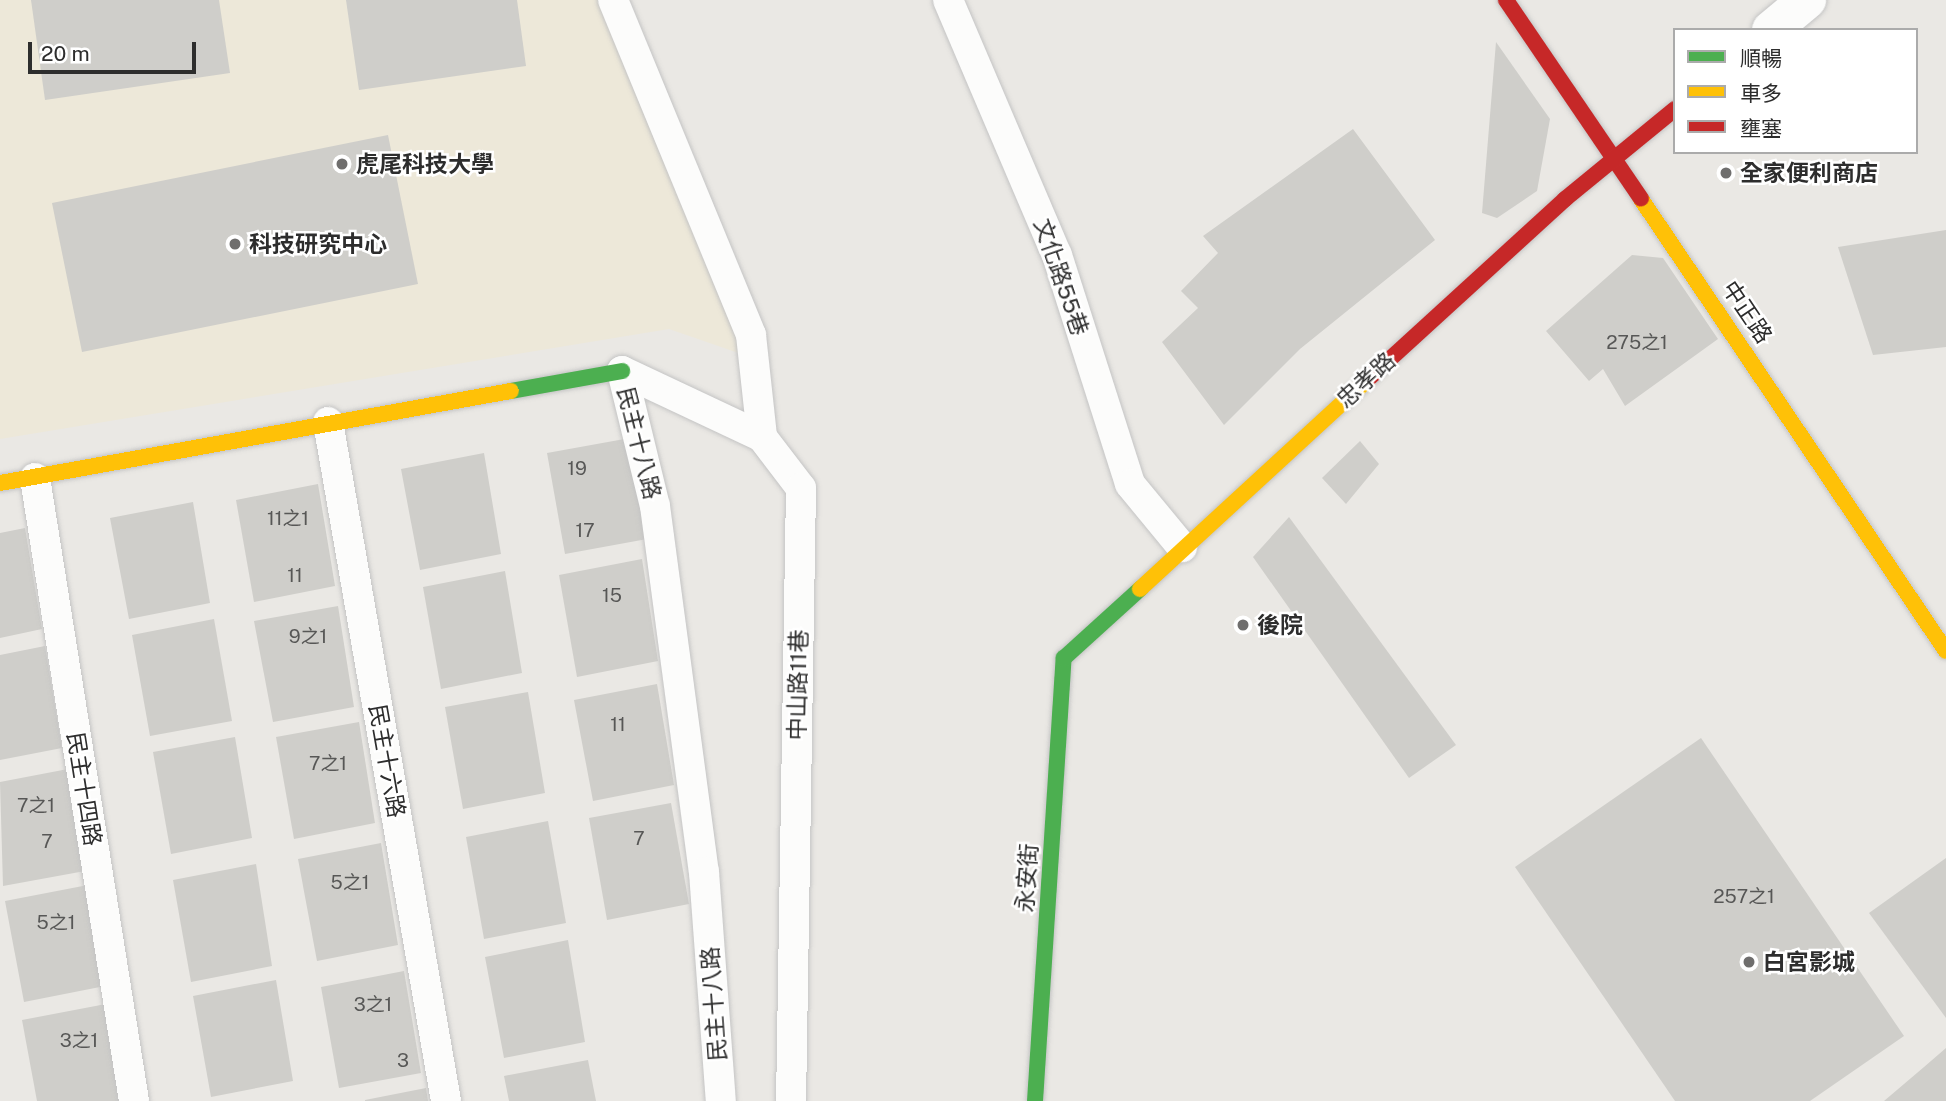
<!DOCTYPE html>
<html>
<head>
<meta charset="utf-8">
<style>
	body { margin:0 }
	#map { position:relative; width:1946px; height:1101px; overflow:hidden; background:#eae8e4; font-family:"Public Sans","Noto Sans TC",sans-serif }
	div>[style] { position:absolute }
	.education>* { inset:0; background:#ede8d9 }
	.building>* { inset:0; background:#cfceca }
	.roads { filter:drop-shadow(0 0 2px #c4c4c4) drop-shadow(0 0 2px #c4c4c4) }
	.lane>* { height:30px; margin:-15px; padding:0 15px; transform-origin:15px; border-radius:15px; background:#fcfcfb }
	.street>* { height:38px; margin:-19px; padding:0 19px; transform-origin:19px; border-radius:19px; background:#fcfcfb }
	.fast>* { height:16px; margin:-8px; padding:0 8px; transform-origin:8px; border-radius:8px; background:#4caf50 }
	.slow>* { height:16px; margin:-8px; padding:0 8px; transform-origin:8px; border-radius:8px; background:#ffc107 }
	.jam>* { height:16px; margin:-8px; padding:0 8px; transform-origin:8px; border-radius:8px; background:#c62828 }
	.dots>* { width:19px; height:19px; translate:-50% -50%; box-sizing:border-box; border:4px solid #fff; border-radius:50% }
	span { translate:-50% -50%; white-space:nowrap; text-align:center; line-height:1.15; -webkit-text-stroke:5px #fff; paint-order:stroke }
	.number-label { font-size:19px; color:#575756 }
	.number-label span { -webkit-text-stroke-width:0 }
	.poi-label { font-size:23px; color:#2d2d2d; font-weight:700 }
	.left { translate:0 -50%; text-align:left }
	.street-label { font-size:23px; color:#2d2d2d }
	.legend { position:absolute; left:1673px; top:28px; width:245px; height:126px; box-sizing:border-box; background:#fff; border:2px solid #ababab; margin:0; padding:9px 12px; list-style:none; font-size:21px; color:#2d2d2d }
	.legend li { display:flex; align-items:center; gap:14px; height:35px }
	.legend b { width:35px; border:2px solid #ababab }
	.scale { position:absolute; left:28px; top:42px; width:168px; height:32px; box-sizing:border-box; border:4px solid #2d2d2d; border-top:0; padding-left:9px; font-size:21px; line-height:24px; white-space:nowrap; color:#2d2d2d; -webkit-text-stroke:5px #fff; paint-order:stroke }
</style>
</head>
<body>
<div id="map">
	<div class="education">
		<div style="clip-path:polygon(0 0,628px 0,750px 357px,669px 329px,0 439px)"></div>
	</div>
	<div class="building">
		<div style="clip-path:polygon(31px 0,219px 0,230px 73px,45px 100px)"></div>
		<div style="clip-path:polygon(346px 0,517px 0,526px 66px,359px 90px)"></div>
		<div style="clip-path:polygon(1496px 42px,1550px 119px,1537px 191px,1497px 218px,1482px 213px)"></div>
		<div style="clip-path:polygon(1353px 129px,1435px 240px,1300px 349px,1224px 425px,1162px 342px,1198px 308px,1181px 291px,1218px 253px,1203px 236px)"></div>
		<div style="clip-path:polygon(388px 135px,418px 284px,82px 352px,52px 203px)"></div>
		<div style="clip-path:polygon(1946px 230px,1946px 347px,1873px 355px,1838px 247px)"></div>
		<div style="clip-path:polygon(1632px 255px,1663px 258px,1718px 339px,1625px 406px,1603px 369px,1589px 381px,1546px 331px)"></div>
		<div style="clip-path:polygon(630px 438px,647px 539px,565px 554px,547px 453px)"></div>
		<div style="clip-path:polygon(1360px 441px,1379px 464px,1346px 504px,1322px 478px)"></div>
		<div style="clip-path:polygon(484px 453px,501px 554px,420px 570px,401px 469px)"></div>
		<div style="clip-path:polygon(318px 484px,335px 586px,254px 602px,236px 500px)"></div>
		<div style="clip-path:polygon(193px 502px,210px 603px,129px 619px,110px 518px)"></div>
		<div style="clip-path:polygon(1289px 517px,1456px 745px,1409px 778px,1253px 557px)"></div>
		<div style="clip-path:polygon(25px 528px,42px 629px,0 638px,0 533px)"></div>
		<div style="clip-path:polygon(642px 559px,658px 661px,577px 677px,559px 575px)"></div>
		<div style="clip-path:polygon(505px 571px,522px 673px,441px 689px,423px 587px)"></div>
		<div style="clip-path:polygon(338px 606px,354px 707px,273px 722px,254px 621px)"></div>
		<div style="clip-path:polygon(214px 619px,232px 721px,150px 736px,132px 635px)"></div>
		<div style="clip-path:polygon(45px 646px,62px 748px,0 760px,0 655px)"></div>
		<div style="clip-path:polygon(657px 684px,674px 785px,593px 801px,574px 700px)"></div>
		<div style="clip-path:polygon(528px 692px,545px 793px,463px 809px,445px 707px)"></div>
		<div style="clip-path:polygon(359px 722px,375px 823px,294px 839px,276px 737px)"></div>
		<div style="clip-path:polygon(235px 737px,252px 838px,171px 854px,153px 752px)"></div>
		<div style="clip-path:polygon(1701px 738px,1904px 1036px,1810px 1101px,1675px 1101px,1515px 867px)"></div>
		<div style="clip-path:polygon(68px 769px,85px 871px,3px 886px,0 782px)"></div>
		<div style="clip-path:polygon(671px 803px,689px 904px,607px 920px,589px 818px)"></div>
		<div style="clip-path:polygon(548px 821px,566px 923px,484px 939px,466px 837px)"></div>
		<div style="clip-path:polygon(381px 843px,398px 945px,317px 961px,298px 859px)"></div>
		<div style="clip-path:polygon(1946px 858px,1946px 1018px,1869px 913px)"></div>
		<div style="clip-path:polygon(256px 864px,272px 966px,191px 982px,173px 880px)"></div>
		<div style="clip-path:polygon(88px 885px,105px 986px,24px 1002px,5px 901px)"></div>
		<div style="clip-path:polygon(568px 940px,585px 1042px,504px 1058px,485px 957px)"></div>
		<div style="clip-path:polygon(404px 971px,421px 1073px,339px 1088px,321px 987px)"></div>
		<div style="clip-path:polygon(276px 980px,293px 1081px,211px 1097px,193px 996px)"></div>
		<div style="clip-path:polygon(106px 1004px,122px 1101px,37px 1101px,22px 1020px)"></div>
		<div style="clip-path:polygon(1946px 1048px,1946px 1101px,1884px 1101px,1924px 1067px)"></div>
		<div style="clip-path:polygon(588px 1060px,596px 1101px,509px 1101px,504px 1076px)"></div>
		<div style="clip-path:polygon(426px 1088px,428px 1101px,365px 1101px,365px 1100px)"></div>
	</div>
	<div class="roads">
		<div class="lane">
			<div style="left:613px;top:0;width:362px;rotate:67.6deg"></div>
			<div style="left:751px;top:335px;width:103px;rotate:83.8deg"></div>
			<div style="left:948px;top:0;width:277px;rotate:66.9deg"></div>
			<div style="left:1057px;top:255px;width:240px;rotate:72.3deg"></div>
			<div style="left:1130px;top:484px;width:82px;rotate:50.5deg"></div>
			<div style="left:622px;top:371px;width:155px;rotate:25.2deg"></div>
			<div style="left:762px;top:437px;width:64px;rotate:52.6deg"></div>
			<div style="left:801px;top:488px;width:613px;rotate:90.93deg"></div>
			<div style="left:622px;top:371px;width:139px;rotate:76.3deg"></div>
			<div style="left:655px;top:506px;width:369px;rotate:82.4deg"></div>
			<div style="left:704px;top:872px;width:230px;rotate:85.8deg"></div>
			<div style="left:328px;top:422px;width:689px;rotate:80.14deg"></div>
			<div style="left:35px;top:478px;width:631px;rotate:80.97deg"></div>
		</div>
		<div class="street">
			<div style="left:1771px;top:30px;width:47px;rotate:-39.8deg"></div>
		</div>
		<div class="fast">
			<div style="left:511px;top:391px;width:113px;rotate:-10.2deg"></div>
			<div style="left:1035px;top:1101px;width:444px;rotate:-86.3deg"></div>
			<div style="left:1064px;top:658px;width:103px;rotate:-42.2deg"></div>
		</div>
		<div class="slow">
			<div style="left:1641px;top:199px;width:545px;rotate:55.99deg"></div>
			<div style="left:0;top:483px;width:519px;rotate:-10.21deg"></div>
			<div style="left:1140px;top:589px;width:309px;rotate:-42.6deg"></div>
		</div>
		<div class="jam">
			<div style="left:1506px;top:0;width:240px;rotate:55.8deg"></div>
			<div style="left:1367px;top:380px;width:268px;rotate:-42.4deg"></div>
			<div style="left:1565px;top:199px;width:142px;rotate:-39.3deg"></div>
		</div>
	</div>
	<div class="dots">
		<div style="left:342px;top:164px;background:#6f6e6d"></div>
		<div style="left:1726px;top:173px;background:#6f6e6d"></div>
		<div style="left:235px;top:244px;background:#6f6e6d"></div>
		<div style="left:1243px;top:625px;background:#6f6e6d"></div>
		<div style="left:1749px;top:962px;background:#6f6e6d"></div>
	</div>
	<div class="number-label">
		<span style="left:1637px;top:343px">275之1</span>
		<span style="left:577px;top:469px">19</span>
		<span style="left:288px;top:519px">11之1</span>
		<span style="left:585px;top:531px">17</span>
		<span style="left:295px;top:576px">11</span>
		<span style="left:612px;top:596px">15</span>
		<span style="left:308px;top:637px">9之1</span>
		<span style="left:618px;top:725px">11</span>
		<span style="left:328px;top:764px">7之1</span>
		<span style="left:36px;top:806px">7之1</span>
		<span style="left:639px;top:839px">7</span>
		<span style="left:47px;top:842px">7</span>
		<span style="left:350px;top:883px">5之1</span>
		<span style="left:1744px;top:897px">257之1</span>
		<span style="left:56px;top:923px">5之1</span>
		<span style="left:373px;top:1005px">3之1</span>
		<span style="left:79px;top:1041px">3之1</span>
		<span style="left:403px;top:1061px">3</span>
	</div>
	<div class="poi-label">
		<span class="left" style="left:356px;top:164px">虎尾科技大學</span>
		<span class="left" style="left:1740px;top:173px">全家便利商店</span>
		<span class="left" style="left:249px;top:244px">科技研究中心</span>
		<span class="left" style="left:1257px;top:625px">後院</span>
		<span class="left" style="left:1763px;top:962px">白宮影城</span>
	</div>
	<div class="street-label">
		<span style="left:1061px;top:277px;rotate:71deg">文化路55巷</span>
		<span style="left:1747px;top:312px;rotate:56deg">中正路</span>
		<span style="left:1366px;top:380px;rotate:-42deg">忠孝路</span>
		<span style="left:639px;top:443px;rotate:76deg">民主十八路</span>
		<span style="left:798px;top:685px;rotate:-89deg">中山路11巷</span>
		<span style="left:387px;top:761px;rotate:80deg">民主十六路</span>
		<span style="left:84px;top:789px;rotate:81deg">民主十四路</span>
		<span style="left:1027px;top:878px;rotate:-86deg">永安街</span>
		<span style="left:714px;top:1004px;rotate:-94deg">民主十八路</span>
	</div>
	<ul class="legend">
	<li><b style="height:9px;background:#4caf50"></b>順暢</li>
	<li><b style="height:9px;background:#ffc107"></b>車多</li>
	<li><b style="height:9px;background:#c62828"></b>壅塞</li>
	</ul>
	<div class="scale">20 m</div>
</div>
</body>
</html>
